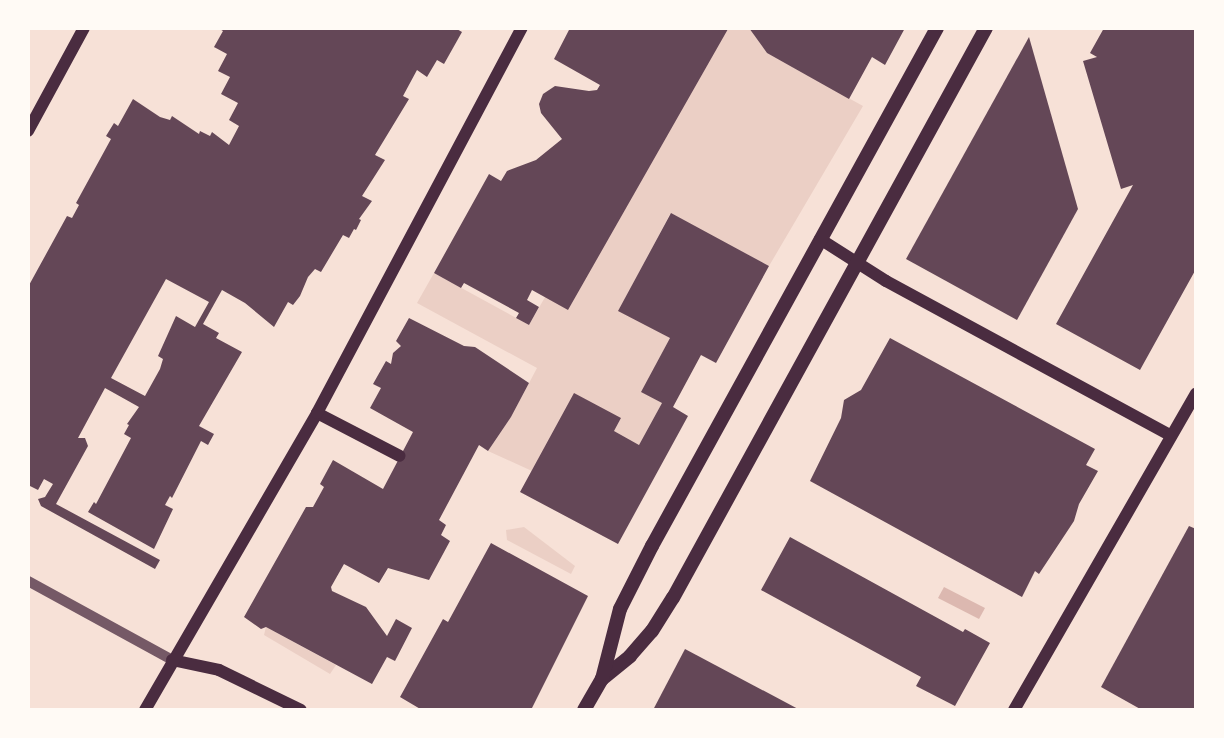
<!DOCTYPE html>
<html>
<head>
<meta charset="utf-8">
<style>
	body { margin:0 }
	#map { position:relative; width:1224px; height:738px; overflow:hidden; background:#f7e1d7; font-family:"Noto Serif",serif }
	div>[style] { position:absolute }
	.green>* { inset:0; background:#ebcfc5 }
	.water>* { inset:0; background:#dcb8b0 }
	.building>* { inset:0; background:#644757 }
	.tertiary>* { height:10px; margin:-5px; padding:0 5px; transform-origin:5px; border-radius:5px; background:#755966 }
	.secondary>* { height:12px; margin:-6px; padding:0 6px; transform-origin:6px; border-radius:6px; background:#4a2c40 }
	.primary>* { height:14px; margin:-7px; padding:0 7px; transform-origin:7px; border-radius:7px; background:#4a2c40 }
	span { translate:-50% -50%; white-space:nowrap; text-align:center; line-height:1.15; -webkit-text-stroke:5px #fffaf5; paint-order:stroke }
	.frame { position:absolute; inset:0; border:30px solid #fffaf5; pointer-events:none }
</style>
</head>
<body>
<div id="map">
	<div class="green">
		<div style="clip-path:polygon(679px 28px,749px 28px,767px 53px,863px 106px,769px 266px,670px 214px,619px 310px,670px 338px,642px 392px,662px 403px,639px 445px,614px 431px,621px 418px,532px 471px,488px 451px,511px 417px,537px 368px,417px 303px,434px 273px,529px 325px,695px 37px)"></div>
		<div style="clip-path:polygon(524px 527px,575px 566px,571px 574px,507px 540px,506px 530px)"></div>
		<div style="clip-path:polygon(266px 627px,336px 665px,330px 674px,264px 635px)"></div>
	</div>
	<div class="water">
		<div style="clip-path:polygon(944px 587px,985px 608px,979px 619px,938px 598px)"></div>
	</div>
	<div class="building">
		<div style="clip-path:polygon(evenodd,218px 28px,455px 28px,462px 32px,444px 64px,437px 60px,427px 77px,417px 70px,403px 96px,409px 99px,375px 155px,385px 160px,362px 196px,372px 201px,359px 219px,361px 220px,356px 230px,354px 229px,349px 238px,343px 235px,321px 272px,315px 269px,308px 277px,300px 296px,293px 305px,288px 302px,274px 327px,245px 303px,222px 290px,203px 324px,219px 333px,216px 338px,242px 352px,199px 426px,214px 434px,208px 445px,201px 441px,172px 498px,170px 496px,165px 505px,173px 509px,154px 549px,88px 512px,94px 502px,96px 504px,131px 438px,124px 434px,129px 425px,127px 424px,139px 407px,105px 388px,78px 438px,85px 438px,88px 446px,56px 504px,160px 560px,155px 569px,41px 506px,38px 499px,45px 497px,53px 484px,44px 479px,38px 490px,28px 485px,28px 287px,67px 216px,72px 218px,79px 205px,76px 203px,111px 139px,106px 136px,114px 123px,118px 126px,133px 99px,160px 117px,170px 120px,172px 116px,199px 134px,200px 131px,210px 136px,212px 132px,229px 145px,239px 126px,229px 120px,238px 103px,221px 94px,230px 77px,218px 71px,227px 54px,214px 47px,223px 31px,218px 28px,166px 279px,209px 302px,195px 327px,176px 316px,158px 356px,163px 359px,160px 369px,145px 396px,111px 378px,166px 279px)"></div>
		<div style="clip-path:polygon(570px 28px,728px 29px,568px 310px,532px 290px,527px 300px,539px 307px,529px 325px,516px 318px,519px 313px,464px 283px,461px 288px,434px 273px,489px 174px,501px 181px,507px 171px,536px 160px,562px 139px,541px 113px,539px 104px,543px 94px,555px 86px,589px 91px,597px 90px,600px 85px,554px 59px)"></div>
		<div style="clip-path:polygon(749px 28px,905px 28px,885px 65px,872px 57px,849px 99px,767px 53px)"></div>
		<div style="clip-path:polygon(1104px 28px,1196px 28px,1196px 269px,1140px 370px,1056px 324px,1133px 185px,1121px 189px,1083px 61px,1097px 57px,1090px 53px)"></div>
		<div style="clip-path:polygon(1029px 37px,1078px 209px,1017px 320px,906px 259px)"></div>
		<div style="clip-path:polygon(671px 213px,769px 266px,716px 363px,701px 355px,673px 407px,688px 416px,618px 544px,520px 492px,574px 393px,621px 418px,614px 431px,639px 445px,662px 403px,641px 392px,670px 338px,618px 311px)"></div>
		<div style="clip-path:polygon(409px 318px,464px 346px,475px 347px,529px 383px,511px 417px,488px 451px,479px 445px,439px 520px,446px 525px,441px 535px,450px 541px,429px 580px,388px 568px,379px 583px,344px 564px,331px 587px,332px 591px,366px 607px,387px 636px,396px 619px,412px 628px,395px 661px,387px 657px,372px 684px,266px 627px,261px 629px,244px 617px,306px 507px,313px 507px,324px 487px,320px 484px,333px 460px,383px 489px,413px 432px,370px 408px,381px 388px,373px 384px,386px 361px,391px 364px,393px 353px,401px 346px,396px 341px)"></div>
		<div style="clip-path:polygon(890px 338px,1095px 449px,1086px 465px,1098px 471px,1079px 504px,1074px 521px,1039px 574px,1035px 571px,1022px 597px,810px 481px,841px 418px,844px 400px,861px 390px)"></div>
		<div style="clip-path:polygon(1189px 526px,1196px 529px,1196px 705px,1194px 710px,1142px 710px,1101px 687px)"></div>
		<div style="clip-path:polygon(790px 537px,963px 632px,965px 629px,990px 643px,955px 706px,916px 686px,921px 677px,761px 590px)"></div>
		<div style="clip-path:polygon(491px 543px,588px 596px,531px 710px,422px 710px,400px 697px,443px 619px,448px 622px)"></div>
		<div style="clip-path:polygon(685px 649px,800px 710px,653px 710px)"></div>
	</div>
	<div class="tertiary">
		<div style="left:28px;top:581px;width:164px;rotate:28.7deg"></div>
	</div>
	<div class="secondary">
		<div style="left:28px;top:131px;width:117px;rotate:-61.5deg"></div>
		<div style="left:820px;top:239px;width:78px;rotate:32.5deg"></div>
		<div style="left:886px;top:281px;width:324px;rotate:28.5deg"></div>
		<div style="left:317px;top:413px;width:93px;rotate:27.4deg"></div>
		<div style="left:172px;top:660px;width:48px;rotate:12deg"></div>
		<div style="left:219px;top:670px;width:91px;rotate:26deg"></div>
		<div style="left:145px;top:710px;width:343px;rotate:-59.9deg"></div>
		<div style="left:317px;top:413px;width:436px;rotate:-62deg"></div>
		<div style="left:1014px;top:710px;width:365px;rotate:-60.1deg"></div>
	</div>
	<div class="primary">
		<div style="left:602px;top:679px;width:36px;rotate:-39deg"></div>
		<div style="left:630px;top:656px;width:33px;rotate:-49deg"></div>
		<div style="left:652px;top:631px;width:39px;rotate:-58deg"></div>
		<div style="left:673px;top:598px;width:650px;rotate:-61.23deg"></div>
		<div style="left:584px;top:710px;width:36px;rotate:-60deg"></div>
		<div style="left:602px;top:679px;width:72px;rotate:-75.6deg"></div>
		<div style="left:620px;top:609px;width:71px;rotate:-63.1deg"></div>
		<div style="left:652px;top:546px;width:591px;rotate:-61.18deg"></div>
	</div>
	<div class="frame"></div>
</div>
</body>
</html>
